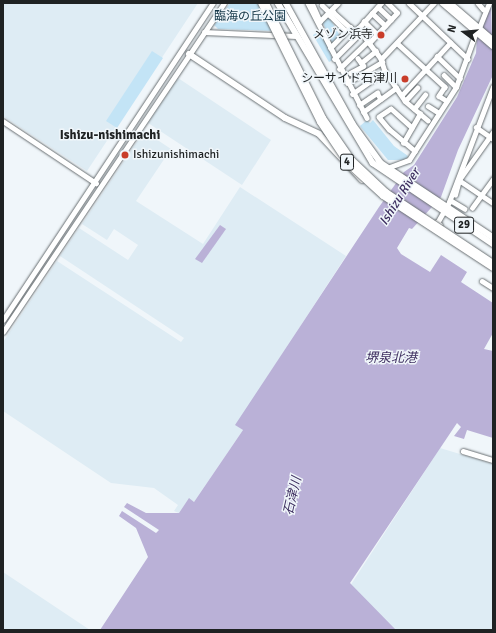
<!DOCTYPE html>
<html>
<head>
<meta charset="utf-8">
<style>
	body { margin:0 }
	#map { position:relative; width:496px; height:633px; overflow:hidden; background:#f0f6fa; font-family:Signika,"Noto Sans JP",sans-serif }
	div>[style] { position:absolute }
	.built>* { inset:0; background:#deecf4 }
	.green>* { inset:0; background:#c3e4f6 }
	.water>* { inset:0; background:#bab1d7 }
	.roads { filter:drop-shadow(0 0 1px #6a7073) drop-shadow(0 0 1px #6a7073) }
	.minor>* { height:4.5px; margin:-2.25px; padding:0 2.25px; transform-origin:2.25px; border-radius:2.25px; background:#fff }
	.major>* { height:5.5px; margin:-2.75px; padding:0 2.75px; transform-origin:2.75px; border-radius:2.75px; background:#fff }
	.highway>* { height:6px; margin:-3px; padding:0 3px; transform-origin:3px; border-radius:3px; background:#fff }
	.bridges { filter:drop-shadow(0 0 1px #6a7073) drop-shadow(0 0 1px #6a7073) }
	.highway-bridge>* { height:6px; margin:-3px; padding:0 3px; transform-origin:3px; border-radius:3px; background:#fff }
	.dots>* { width:11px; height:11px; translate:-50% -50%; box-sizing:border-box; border:2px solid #f0f6fa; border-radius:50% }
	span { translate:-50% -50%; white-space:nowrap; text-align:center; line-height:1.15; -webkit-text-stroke:3px #f0f6fa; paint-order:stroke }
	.shield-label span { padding:1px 3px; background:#f0f6fa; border:1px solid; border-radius:3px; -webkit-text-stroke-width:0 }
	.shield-label { font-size:11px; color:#1f2223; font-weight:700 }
	.park-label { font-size:12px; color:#113445 }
	.poi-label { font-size:12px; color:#1f2223 }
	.right { translate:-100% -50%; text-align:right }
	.left { translate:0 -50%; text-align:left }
	.neighbourhood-label { font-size:13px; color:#1f2223; font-weight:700 }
	.water-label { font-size:13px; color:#3e2f60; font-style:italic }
	.frame { position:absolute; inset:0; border:4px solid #1f2223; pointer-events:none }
	.north { position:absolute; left:444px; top:12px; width:40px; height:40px; -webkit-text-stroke:3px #f0f6fa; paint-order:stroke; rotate:286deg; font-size:11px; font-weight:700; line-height:16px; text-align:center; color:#1f2223 }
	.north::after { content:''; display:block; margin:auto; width:14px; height:18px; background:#1f2223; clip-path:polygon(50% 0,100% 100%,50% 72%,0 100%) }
</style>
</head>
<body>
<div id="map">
	<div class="built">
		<div style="clip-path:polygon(3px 3px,198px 3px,87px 171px,3px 116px)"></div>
		<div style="clip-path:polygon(178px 78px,271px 140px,242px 185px,148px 123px)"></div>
		<div style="clip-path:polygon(144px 131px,171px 149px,136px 201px,203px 244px,240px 187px,346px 256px,236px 425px,243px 430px,194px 502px,189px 499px,179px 513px,174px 511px,178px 505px,154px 488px,111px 483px,3px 411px,3px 342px,57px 261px,181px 342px,184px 338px,60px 256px,79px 228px,128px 260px,138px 245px,114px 229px,107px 240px,82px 224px)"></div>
		<div style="clip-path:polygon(440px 448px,493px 464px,493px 630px,396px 630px,350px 586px)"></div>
		<div style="clip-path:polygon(3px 572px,90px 630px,3px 630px)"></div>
	</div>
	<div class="green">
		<div style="clip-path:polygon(230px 3px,263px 3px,276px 31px,218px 29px,214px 25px)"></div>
		<div style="clip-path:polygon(328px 15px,340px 36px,333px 45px,322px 21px)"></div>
		<div style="clip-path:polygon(321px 30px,333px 60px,329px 62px,313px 35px)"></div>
		<div style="clip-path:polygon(152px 51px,163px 58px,117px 128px,106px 121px)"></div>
		<div style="clip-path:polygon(367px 120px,370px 123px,373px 120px,394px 146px,408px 156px,406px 160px,388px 160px,360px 126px)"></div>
	</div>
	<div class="water">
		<div style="clip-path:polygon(491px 3px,493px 75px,458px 150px,441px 197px,412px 229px,409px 228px,397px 248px,401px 254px,430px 272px,441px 255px,467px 272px,461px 282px,493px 303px,493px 333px,484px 349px,493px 351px,493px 438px,467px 430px,464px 439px,454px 436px,461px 427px,457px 423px,350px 583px,396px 630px,100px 630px,148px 557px,136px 528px,119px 516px,122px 511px,156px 533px,159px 530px,124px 507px,127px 503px,146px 513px,179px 513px,189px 498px,194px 502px,243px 430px,235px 425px,379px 207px,404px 172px,414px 165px,457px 97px,476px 53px,477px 36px)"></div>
		<div style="clip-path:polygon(220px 225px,226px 229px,202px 263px,195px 259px)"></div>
	</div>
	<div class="roads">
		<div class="minor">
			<div style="left:308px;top:3px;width:129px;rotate:62.8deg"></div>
			<div style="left:312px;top:3px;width:20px;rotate:66deg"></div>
			<div style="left:320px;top:21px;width:25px;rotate:-45deg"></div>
			<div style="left:409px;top:3px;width:81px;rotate:43.5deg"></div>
			<div style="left:478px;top:3px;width:8px;rotate:50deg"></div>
			<div style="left:322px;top:5px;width:10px;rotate:45deg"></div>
			<div style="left:378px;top:7px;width:18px;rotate:43deg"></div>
			<div style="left:372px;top:13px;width:18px;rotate:43deg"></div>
			<div style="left:329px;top:14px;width:24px;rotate:45deg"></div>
			<div style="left:330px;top:16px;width:5px;rotate:-53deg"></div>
			<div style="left:333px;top:12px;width:30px;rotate:42deg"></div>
			<div style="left:355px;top:32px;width:39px;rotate:-48deg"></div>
			<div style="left:364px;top:21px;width:18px;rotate:45deg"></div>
			<div style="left:358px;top:28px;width:39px;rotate:53deg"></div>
			<div style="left:381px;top:59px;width:13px;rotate:72deg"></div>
			<div style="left:385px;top:71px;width:36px;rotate:56deg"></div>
			<div style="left:405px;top:101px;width:30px;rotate:40deg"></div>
			<div style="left:479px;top:28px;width:27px;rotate:-68deg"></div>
			<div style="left:204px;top:32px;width:92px;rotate:2.5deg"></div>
			<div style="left:369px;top:43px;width:41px;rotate:-47deg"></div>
			<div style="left:397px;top:13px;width:14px;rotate:-135deg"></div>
			<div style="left:397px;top:43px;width:65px;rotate:42.5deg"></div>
			<div style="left:445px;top:87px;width:11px;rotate:124deg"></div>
			<div style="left:439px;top:96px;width:9px;rotate:32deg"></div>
			<div style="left:330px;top:48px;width:29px;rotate:-46deg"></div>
			<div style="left:437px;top:56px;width:32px;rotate:44deg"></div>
			<div style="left:334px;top:59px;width:38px;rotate:-45deg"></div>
			<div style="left:381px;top:59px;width:77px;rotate:-46.6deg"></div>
			<div style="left:361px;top:63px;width:19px;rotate:-39deg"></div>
			<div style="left:339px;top:69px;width:40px;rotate:-44deg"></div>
			<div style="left:350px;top:73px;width:15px;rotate:-28deg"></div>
			<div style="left:363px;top:66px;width:9px;rotate:-126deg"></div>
			<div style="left:444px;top:75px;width:17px;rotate:45deg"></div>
			<div style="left:347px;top:83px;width:41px;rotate:-31deg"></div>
			<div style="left:352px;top:94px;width:40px;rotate:-34.9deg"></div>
			<div style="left:402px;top:95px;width:71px;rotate:-47.3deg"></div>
			<div style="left:405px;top:101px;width:18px;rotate:-47deg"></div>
			<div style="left:359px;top:105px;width:22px;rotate:-34deg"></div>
			<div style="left:377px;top:93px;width:7px;rotate:56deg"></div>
			<div style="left:428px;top:106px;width:13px;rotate:32deg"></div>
			<div style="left:414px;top:109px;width:18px;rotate:-52deg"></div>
			<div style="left:363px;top:112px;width:41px;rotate:-36deg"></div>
			<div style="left:3px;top:121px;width:112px;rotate:33.7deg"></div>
			<div style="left:476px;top:127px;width:21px;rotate:35deg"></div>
			<div style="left:412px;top:128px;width:28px;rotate:-138deg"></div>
			<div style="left:391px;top:109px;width:14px;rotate:146deg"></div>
			<div style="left:379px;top:117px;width:16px;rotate:50deg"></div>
			<div style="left:389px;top:129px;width:34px;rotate:40deg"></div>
			<div style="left:403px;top:143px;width:34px;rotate:-60deg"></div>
			<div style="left:387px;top:168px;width:23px;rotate:-20deg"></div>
			<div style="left:409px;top:160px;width:87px;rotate:-57.2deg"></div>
			<div style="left:456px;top:87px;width:59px;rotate:-70deg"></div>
			<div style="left:459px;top:180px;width:41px;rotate:34.1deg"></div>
			<div style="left:455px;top:195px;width:16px;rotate:-75deg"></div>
			<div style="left:459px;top:180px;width:59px;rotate:-54.7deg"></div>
			<div style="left:450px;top:200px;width:17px;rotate:31deg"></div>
			<div style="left:472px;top:208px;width:36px;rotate:-54deg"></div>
			<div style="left:440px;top:225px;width:4px;rotate:-146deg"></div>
			<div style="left:437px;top:223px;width:24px;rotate:-60deg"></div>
			<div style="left:449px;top:202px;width:123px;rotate:-69.1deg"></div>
			<div style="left:482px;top:281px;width:13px;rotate:32deg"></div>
			<div style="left:3px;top:320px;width:380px;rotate:-56.5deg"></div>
			<div style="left:3px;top:332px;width:396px;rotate:-56.1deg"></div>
			<div style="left:463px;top:451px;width:31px;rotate:17deg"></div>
		</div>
		<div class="major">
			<div style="left:278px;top:3px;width:186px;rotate:59.3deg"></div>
			<div style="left:373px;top:163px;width:145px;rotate:34deg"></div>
			<div style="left:286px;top:3px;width:138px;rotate:61deg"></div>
			<div style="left:353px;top:124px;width:48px;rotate:54.3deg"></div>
			<div style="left:381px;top:163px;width:134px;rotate:33.5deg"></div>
			<div style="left:443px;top:3px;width:66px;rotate:40.7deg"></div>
			<div style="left:450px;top:3px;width:57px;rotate:40.7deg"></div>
		</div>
		<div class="highway">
			<div style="left:189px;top:54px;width:115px;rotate:33.7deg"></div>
			<div style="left:285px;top:118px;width:38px;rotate:25deg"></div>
			<div style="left:319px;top:134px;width:63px;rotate:46.9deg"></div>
		</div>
	</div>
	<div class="bridges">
		<div class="highway-bridge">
			<div style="left:261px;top:3px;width:133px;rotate:63.6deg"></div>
			<div style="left:320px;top:122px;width:50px;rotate:56.3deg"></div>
			<div style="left:348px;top:164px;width:47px;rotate:42.4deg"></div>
			<div style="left:383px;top:196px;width:131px;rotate:33.2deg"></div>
			<div style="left:266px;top:3px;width:128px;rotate:63.6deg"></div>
			<div style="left:323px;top:118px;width:51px;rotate:55.4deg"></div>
			<div style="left:352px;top:160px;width:47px;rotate:43.3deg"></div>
			<div style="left:386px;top:192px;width:128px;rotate:33.6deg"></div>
		</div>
	</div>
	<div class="dots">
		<div style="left:381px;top:35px;background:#c93d2a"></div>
		<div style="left:405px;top:79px;background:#c93d2a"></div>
		<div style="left:125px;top:155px;background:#c93d2a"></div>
	</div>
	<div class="shield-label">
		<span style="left:347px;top:162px">4</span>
		<span style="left:464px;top:225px">29</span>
	</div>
	<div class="park-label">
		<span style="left:250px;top:17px">臨海の丘公園</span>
	</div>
	<div class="poi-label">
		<span class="right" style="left:373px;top:35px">メゾン浜寺</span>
		<span class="right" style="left:397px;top:79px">シーサイド石津川</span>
		<span class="left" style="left:133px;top:155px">Ishizunishimachi</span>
	</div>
	<div class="neighbourhood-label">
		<span style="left:110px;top:135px">Ishizu-nishimachi</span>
	</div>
	<div class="water-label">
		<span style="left:400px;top:197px;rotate:-58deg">Ishizu River</span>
		<span style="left:391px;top:358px">堺泉北港</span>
		<span style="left:293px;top:496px;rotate:-77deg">石津川</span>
	</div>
	<div class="frame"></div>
	<div class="north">N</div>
</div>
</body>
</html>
